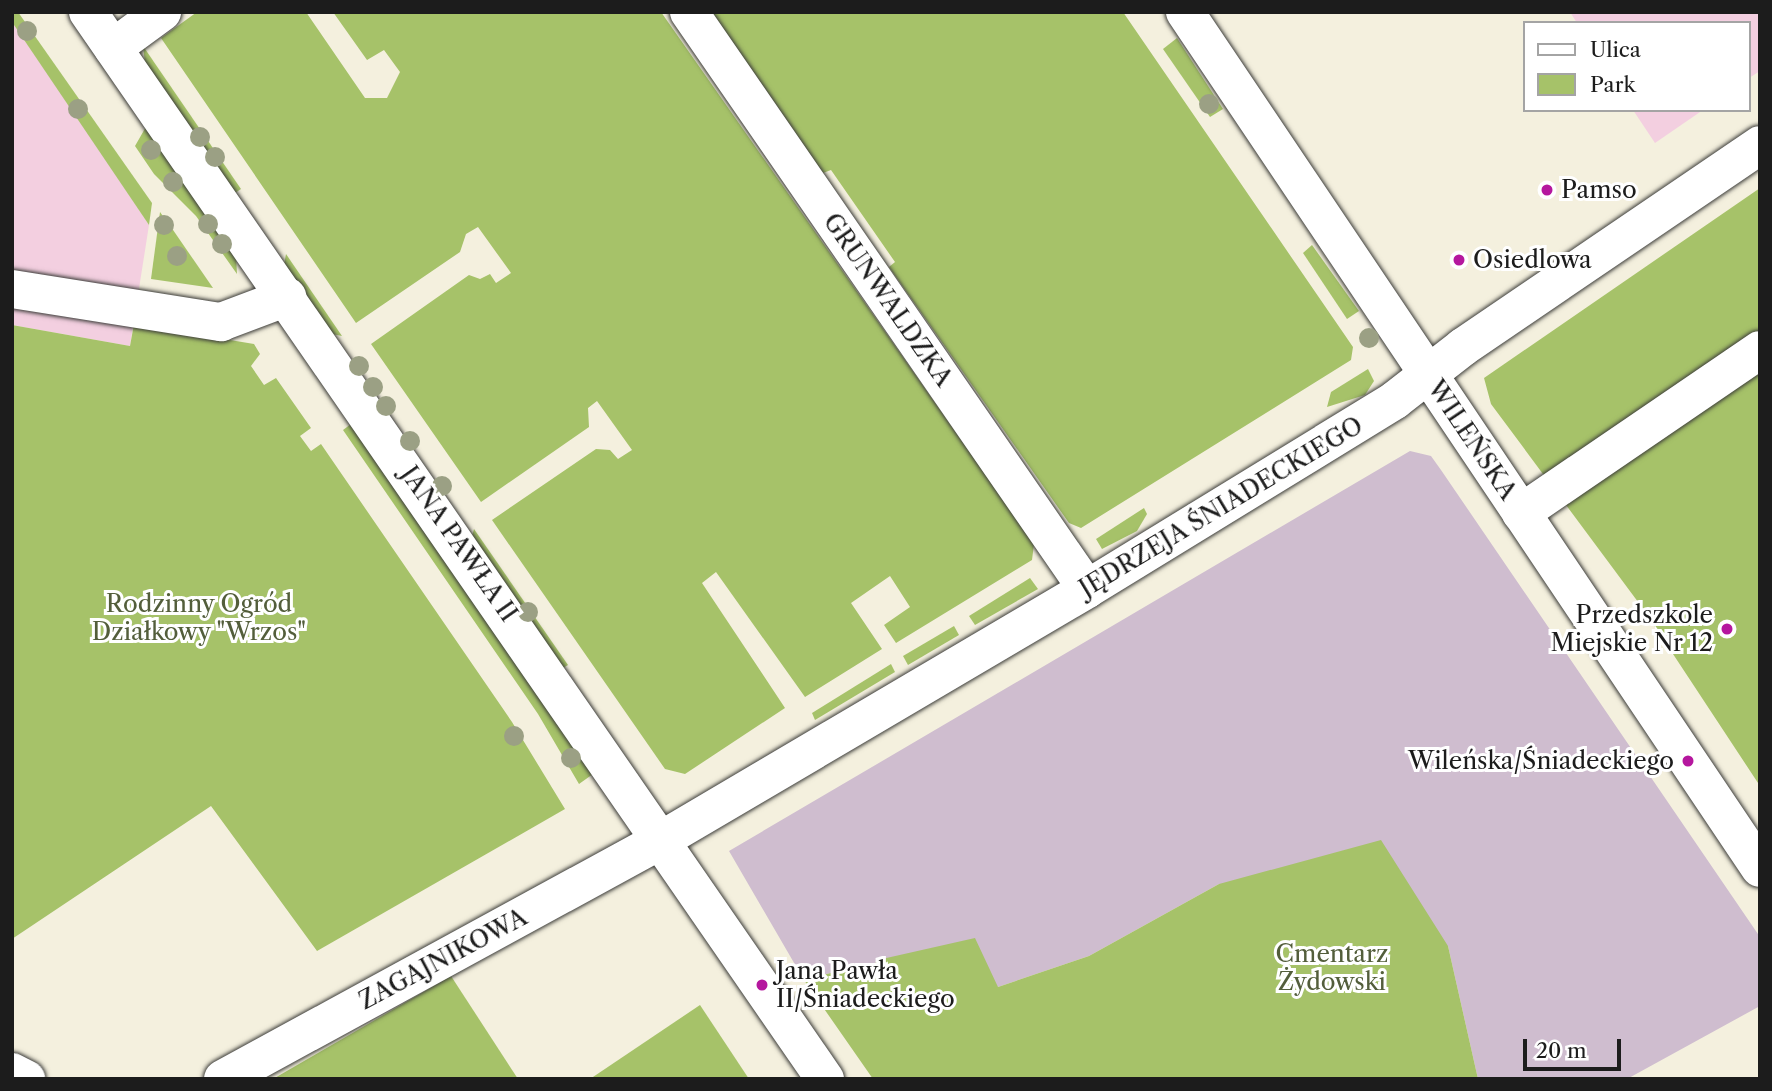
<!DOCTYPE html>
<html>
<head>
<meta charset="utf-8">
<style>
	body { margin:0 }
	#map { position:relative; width:1772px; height:1091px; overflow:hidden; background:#f4f0de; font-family:"Libre Caslon Text",serif }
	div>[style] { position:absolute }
	.built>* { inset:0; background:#f3cfe0 }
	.industrial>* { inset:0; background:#cfbdcf }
	.green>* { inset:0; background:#a6c269 }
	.roads { filter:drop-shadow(0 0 2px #3c3c39) drop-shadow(0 0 2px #3c3c39) }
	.minor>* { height:38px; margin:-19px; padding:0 19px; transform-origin:19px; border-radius:19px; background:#fff }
	.trees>* { width:20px; height:20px; margin:-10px; border-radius:50%; background:#9ba084 }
	.dots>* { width:19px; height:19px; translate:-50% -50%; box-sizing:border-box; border:4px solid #fff; border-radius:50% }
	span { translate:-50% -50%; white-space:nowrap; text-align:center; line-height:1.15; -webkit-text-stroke:6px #fff; paint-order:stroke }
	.poi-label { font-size:24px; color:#1c1c1c }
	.left { translate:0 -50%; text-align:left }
	.right { translate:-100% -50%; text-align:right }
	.street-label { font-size:24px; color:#1c1c1c }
	.park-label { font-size:24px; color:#535e3b }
	.frame { position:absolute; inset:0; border:14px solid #1c1c1c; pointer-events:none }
	.legend { position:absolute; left:1523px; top:21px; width:228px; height:91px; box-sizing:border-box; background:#fff; border:2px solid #a4a4a4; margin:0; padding:9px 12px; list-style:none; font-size:21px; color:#1c1c1c }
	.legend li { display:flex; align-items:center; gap:14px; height:35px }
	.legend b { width:35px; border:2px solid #a4a4a4 }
	.scale { position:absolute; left:1523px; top:1039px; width:98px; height:32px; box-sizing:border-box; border:4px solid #1c1c1c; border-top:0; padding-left:9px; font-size:21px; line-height:24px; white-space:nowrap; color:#1c1c1c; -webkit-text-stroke:5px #fff; paint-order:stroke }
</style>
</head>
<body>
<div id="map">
	<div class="built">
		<div style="clip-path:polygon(1570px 12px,1760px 12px,1760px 71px,1749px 78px,1749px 23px,1577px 23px)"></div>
		<div style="clip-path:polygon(12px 17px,149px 225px,130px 346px,12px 325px)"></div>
		<div style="clip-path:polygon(1633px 110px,1703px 110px,1655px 143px)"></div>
	</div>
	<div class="industrial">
		<div style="clip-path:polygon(1410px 451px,1431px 456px,1441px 470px,1760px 937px,1760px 1006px,1627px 1079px,1478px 1079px,1448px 946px,1219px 884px,1089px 956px,998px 987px,882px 959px,851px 977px,846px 969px,804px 980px,729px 851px)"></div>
	</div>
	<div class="green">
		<div style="clip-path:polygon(12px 12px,18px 12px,152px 203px,149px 225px,12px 22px)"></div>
		<div style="clip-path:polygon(197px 12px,306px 12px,365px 98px,387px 98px,400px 72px,384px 50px,367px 60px,333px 12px,661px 12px,1034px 544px,1032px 560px,896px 643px,884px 625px,910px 607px,890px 576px,851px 603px,882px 649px,805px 697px,716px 572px,702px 583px,785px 708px,685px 774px,665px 769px,492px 520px,596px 449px,610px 450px,618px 459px,632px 450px,597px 401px,588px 408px,589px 427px,481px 502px,371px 344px,469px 275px,480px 279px,490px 274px,496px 283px,511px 273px,478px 227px,466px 234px,460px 252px,356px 323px,161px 38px)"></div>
		<div style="clip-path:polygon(712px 12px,1123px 12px,1353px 347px,1351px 360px,1081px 528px,1069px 523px,889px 267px,895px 262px,831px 170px,823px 173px)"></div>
		<div style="clip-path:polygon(1177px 38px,1223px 109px,1210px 117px,1163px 49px)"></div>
		<div style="clip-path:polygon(143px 46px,241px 189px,235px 193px,145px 63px)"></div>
		<div style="clip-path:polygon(147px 125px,236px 256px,237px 274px,196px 216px,154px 174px,135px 146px)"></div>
		<div style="clip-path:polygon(1760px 188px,1760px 786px,1644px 610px,1491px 404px,1484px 378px)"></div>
		<div style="clip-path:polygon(160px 212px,171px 227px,213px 288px,151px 279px)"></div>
		<div style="clip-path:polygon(1312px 245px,1359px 311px,1347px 319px,1303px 253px)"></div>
		<div style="clip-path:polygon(286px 254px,342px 336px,332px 334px,284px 265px)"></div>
		<div style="clip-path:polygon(134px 324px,254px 344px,260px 354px,251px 366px,264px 385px,276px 378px,311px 428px,300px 436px,311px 451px,321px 444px,512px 722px,565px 809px,317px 951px,211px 806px,12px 939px,12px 325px,130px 346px)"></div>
		<div style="clip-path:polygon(1368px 369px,1374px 381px,1365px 395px,1327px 407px,1331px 392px)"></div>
		<div style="clip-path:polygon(351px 424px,593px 774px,579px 784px,538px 714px,343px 430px)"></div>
		<div style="clip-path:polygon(1144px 508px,1147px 514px,1137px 531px,1102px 549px,1096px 539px)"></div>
		<div style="clip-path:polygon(474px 529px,568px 665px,563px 668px,472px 536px)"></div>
		<div style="clip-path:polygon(1030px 578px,1038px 589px,975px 625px,969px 616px)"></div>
		<div style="clip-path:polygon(954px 626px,959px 635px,908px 665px,903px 656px)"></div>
		<div style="clip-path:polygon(891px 664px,895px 672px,815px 720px,812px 713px)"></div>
		<div style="clip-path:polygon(1381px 840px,1448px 946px,1478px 1079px,873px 1079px,804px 980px,846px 969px,851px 977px,882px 959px,975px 938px,998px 987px,1089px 956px,1219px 884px)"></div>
		<div style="clip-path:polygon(451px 976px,518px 1079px,273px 1079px)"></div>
		<div style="clip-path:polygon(700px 1005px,749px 1079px,590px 1079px)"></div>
	</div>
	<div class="roads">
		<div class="minor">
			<div style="left:88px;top:12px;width:1297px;rotate:55.37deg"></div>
			<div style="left:689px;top:12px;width:701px;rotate:55.4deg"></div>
			<div style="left:1185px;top:12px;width:1031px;rotate:56.11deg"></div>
			<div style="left:113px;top:48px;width:61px;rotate:-36.3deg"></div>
			<div style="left:12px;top:289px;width:212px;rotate:9deg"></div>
			<div style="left:221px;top:322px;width:71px;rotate:-20.7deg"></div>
			<div style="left:1521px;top:513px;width:289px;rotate:-34.3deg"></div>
			<div style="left:12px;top:1072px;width:16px;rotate:27deg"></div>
			<div style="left:223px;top:1079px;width:501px;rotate:-28.61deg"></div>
			<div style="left:663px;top:839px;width:492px;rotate:-30.5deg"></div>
			<div style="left:1087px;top:589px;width:361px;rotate:-31.5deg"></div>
			<div style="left:1395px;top:400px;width:86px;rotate:-37.9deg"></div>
			<div style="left:1463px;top:347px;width:359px;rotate:-34.2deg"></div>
		</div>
	</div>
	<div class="trees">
		<div style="left:27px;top:31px"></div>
		<div style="left:1209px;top:104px"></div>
		<div style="left:78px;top:109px"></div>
		<div style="left:200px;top:137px"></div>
		<div style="left:151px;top:150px"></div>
		<div style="left:215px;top:157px"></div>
		<div style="left:173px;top:182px"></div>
		<div style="left:208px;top:224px"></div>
		<div style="left:164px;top:225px"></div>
		<div style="left:222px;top:244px"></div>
		<div style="left:177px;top:256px"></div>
		<div style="left:1369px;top:338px"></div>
		<div style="left:359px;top:366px"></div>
		<div style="left:373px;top:387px"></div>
		<div style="left:386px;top:406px"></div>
		<div style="left:410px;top:441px"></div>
		<div style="left:442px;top:486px"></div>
		<div style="left:528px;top:612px"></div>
		<div style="left:514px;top:736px"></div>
		<div style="left:571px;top:758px"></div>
	</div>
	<div class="dots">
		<div style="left:1547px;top:190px;background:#b5179e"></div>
		<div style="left:1459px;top:260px;background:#b5179e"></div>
		<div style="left:1727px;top:629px;background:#b5179e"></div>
		<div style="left:1688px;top:761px;background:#b5179e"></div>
		<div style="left:762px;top:985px;background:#b5179e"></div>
	</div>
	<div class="poi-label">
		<span class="left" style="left:1561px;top:190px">Pamso</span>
		<span class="left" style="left:1473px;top:260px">Osiedlowa</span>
		<span class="right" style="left:1713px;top:629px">Przedszkole<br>Miejskie Nr 12</span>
		<span class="right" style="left:1674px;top:761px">Wileńska/Śniadeckiego</span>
		<span class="left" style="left:776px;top:985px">Jana Pawła<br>II/Śniadeckiego</span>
	</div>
	<div class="street-label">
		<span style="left:888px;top:300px;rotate:55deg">GRUNWALDZKA</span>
		<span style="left:1472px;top:440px;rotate:56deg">WILEŃSKA</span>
		<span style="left:1221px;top:507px;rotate:-31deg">JĘDRZEJA ŚNIADECKIEGO</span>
		<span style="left:459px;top:544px;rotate:55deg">JANA PAWŁA II</span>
		<span style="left:443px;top:959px;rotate:-28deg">ZAGAJNIKOWA</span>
	</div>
	<div class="park-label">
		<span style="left:199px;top:618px">Rodzinny Ogród<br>Działkowy "Wrzos"</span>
		<span style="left:1332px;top:968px">Cmentarz<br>Żydowski</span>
	</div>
	<div class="frame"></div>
	<ul class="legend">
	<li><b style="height:9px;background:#fff"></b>Ulica</li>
	<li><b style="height:19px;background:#a6c269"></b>Park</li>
	</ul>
	<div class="scale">20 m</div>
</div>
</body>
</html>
